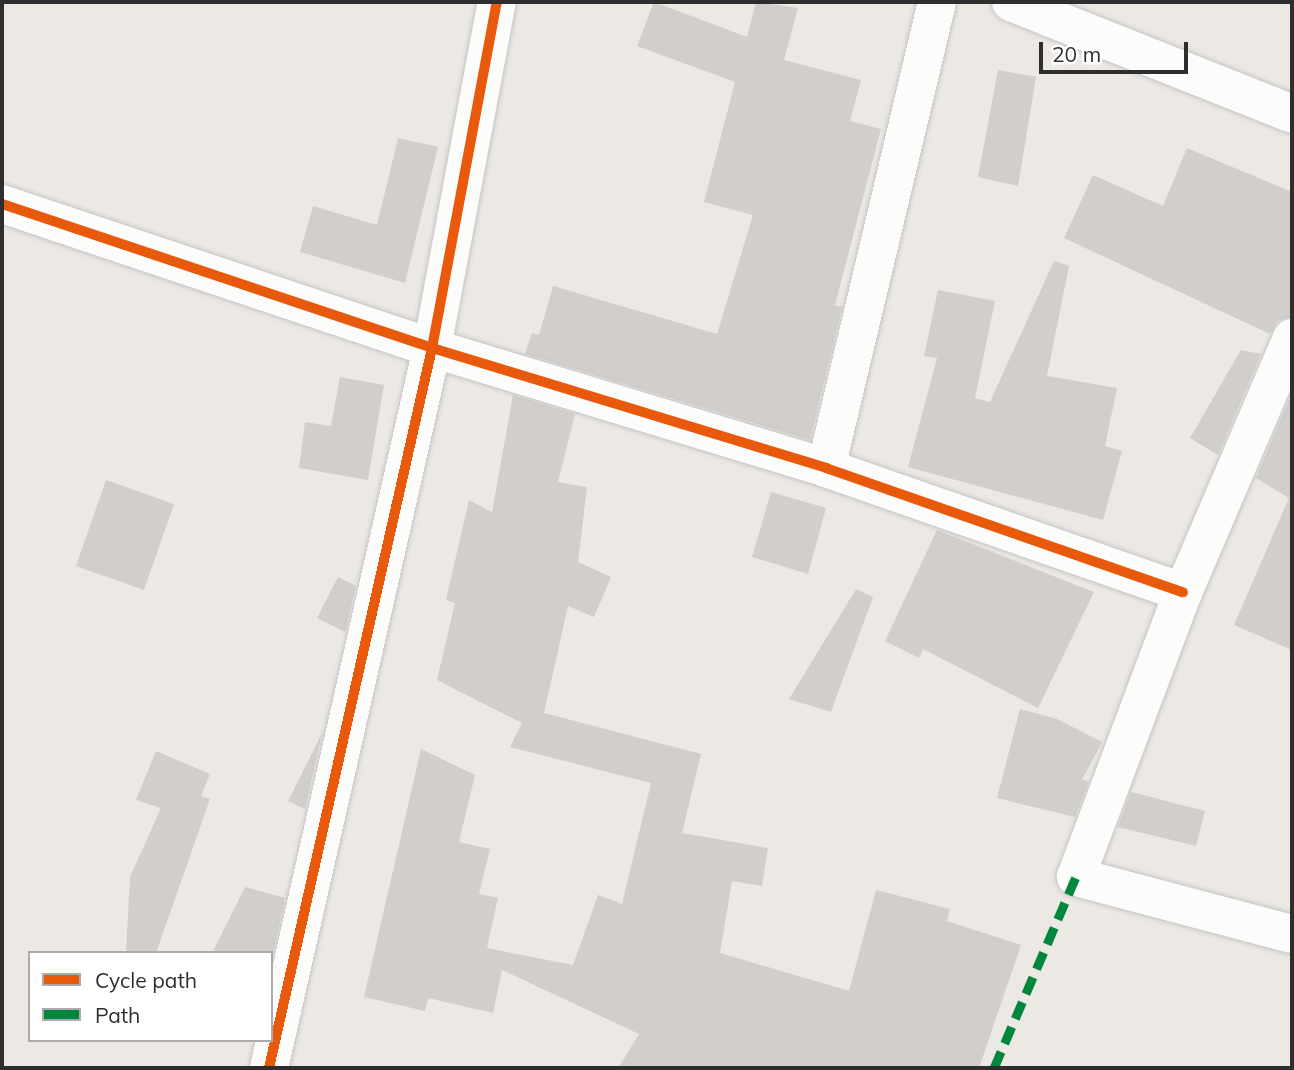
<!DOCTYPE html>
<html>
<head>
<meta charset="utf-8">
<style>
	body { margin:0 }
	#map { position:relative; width:1294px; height:1070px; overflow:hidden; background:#ece8e4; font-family:Mulish,sans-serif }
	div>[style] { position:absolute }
	.building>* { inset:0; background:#d1cecb }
	.roads { filter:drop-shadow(0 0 2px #c5c4c5) drop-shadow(0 0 2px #c5c4c5) }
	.street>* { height:38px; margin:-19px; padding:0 19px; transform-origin:19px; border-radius:19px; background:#fcfcfb }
	.quiet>* { height:9px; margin-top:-4.5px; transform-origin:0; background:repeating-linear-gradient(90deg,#00873e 0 18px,transparent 0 27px) }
	.cycleway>* { height:10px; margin:-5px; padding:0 5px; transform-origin:5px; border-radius:5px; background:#e8590c }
	span { translate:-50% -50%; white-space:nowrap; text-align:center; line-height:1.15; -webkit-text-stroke:5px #fff; paint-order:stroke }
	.frame { position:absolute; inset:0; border:4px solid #2e2e2e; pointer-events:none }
	.legend { position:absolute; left:28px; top:951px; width:245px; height:91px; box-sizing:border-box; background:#fff; border:2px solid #ababab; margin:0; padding:9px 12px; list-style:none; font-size:21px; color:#2e2e2e }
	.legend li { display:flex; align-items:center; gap:14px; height:35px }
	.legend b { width:35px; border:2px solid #ababab }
	.scale { position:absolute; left:1039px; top:42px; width:149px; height:32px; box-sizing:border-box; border:4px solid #2e2e2e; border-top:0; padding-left:9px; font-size:21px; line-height:24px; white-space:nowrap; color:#2e2e2e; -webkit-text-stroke:5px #fff; paint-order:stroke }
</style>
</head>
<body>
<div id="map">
	<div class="building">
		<div style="clip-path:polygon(654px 2px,747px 37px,756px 2px,798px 8px,784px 60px,861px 80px,850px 121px,881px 129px,835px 305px,842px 307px,810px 440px,525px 354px,532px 333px,539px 335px,553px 286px,717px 334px,753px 215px,704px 202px,735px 82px,637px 46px)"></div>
		<div style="clip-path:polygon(998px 70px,1036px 77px,1018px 186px,978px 177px)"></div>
		<div style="clip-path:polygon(398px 138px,438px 147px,405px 283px,300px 252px,313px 206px,377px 225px)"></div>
		<div style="clip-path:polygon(1187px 148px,1292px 192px,1292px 317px,1278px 321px,1270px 334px,1064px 238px,1093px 175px,1163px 206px)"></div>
		<div style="clip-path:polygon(1054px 261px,1069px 266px,1047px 376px,1117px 388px,1105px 446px,1122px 451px,1103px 520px,908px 467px,937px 358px,924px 356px,938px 290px,995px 301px,975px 398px,990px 402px)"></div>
		<div style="clip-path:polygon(1241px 350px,1261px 354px,1218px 455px,1190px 438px)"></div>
		<div style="clip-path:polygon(340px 377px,384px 385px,368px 480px,299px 468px,305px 422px,331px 426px)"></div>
		<div style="clip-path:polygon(1292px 393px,1292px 650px,1234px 625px,1289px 498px,1256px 478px)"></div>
		<div style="clip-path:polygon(513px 395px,575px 414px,558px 482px,587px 487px,578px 562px,611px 577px,594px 617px,568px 606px,544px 713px,701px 754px,682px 833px,768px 848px,762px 886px,732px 881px,720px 953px,849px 991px,876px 890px,950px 909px,947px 921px,1021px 945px,979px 1068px,618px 1068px,639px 1034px,502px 970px,493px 1013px,428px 998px,425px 1011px,364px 997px,421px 749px,475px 775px,459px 842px,490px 849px,479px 894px,498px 898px,487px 948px,573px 965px,598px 895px,622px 904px,651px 783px,510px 747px,522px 723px,437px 680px,455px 603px,446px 600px,469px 500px,492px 512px)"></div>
		<div style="clip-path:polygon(106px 480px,174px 504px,144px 590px,76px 566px)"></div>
		<div style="clip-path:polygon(771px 492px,826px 508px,808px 574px,752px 557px)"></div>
		<div style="clip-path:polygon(937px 530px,1094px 592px,1038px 708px,923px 649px,919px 658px,885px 641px)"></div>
		<div style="clip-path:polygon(338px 577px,356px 586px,345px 632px,317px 618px)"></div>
		<div style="clip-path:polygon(856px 589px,873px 597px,831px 712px,789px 699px)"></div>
		<div style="clip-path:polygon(1020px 709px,1057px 719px,1102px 742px,1082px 780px,1089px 781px,1075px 817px,997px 798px)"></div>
		<div style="clip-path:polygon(322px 733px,305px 809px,288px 801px)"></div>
		<div style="clip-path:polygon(156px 751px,210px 774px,201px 796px,210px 799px,156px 953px,126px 953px,130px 877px,161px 808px,136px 800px)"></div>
		<div style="clip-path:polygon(1131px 792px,1205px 811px,1196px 846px,1118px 827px)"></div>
		<div style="clip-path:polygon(245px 887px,285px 898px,273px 953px,212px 953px)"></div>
	</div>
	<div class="roads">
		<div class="street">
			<div style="left:1011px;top:2px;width:302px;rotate:21.7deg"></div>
			<div style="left:2px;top:204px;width:453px;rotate:18.5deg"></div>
			<div style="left:432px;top:348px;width:412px;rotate:16.9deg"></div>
			<div style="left:826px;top:468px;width:378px;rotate:19.2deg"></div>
			<div style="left:1292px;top:338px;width:276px;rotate:113.2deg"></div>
			<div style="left:1183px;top:592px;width:304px;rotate:110.6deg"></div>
			<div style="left:1076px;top:877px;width:223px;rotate:14.8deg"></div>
			<div style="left:826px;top:468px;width:479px;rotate:-76.6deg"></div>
			<div style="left:269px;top:1068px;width:738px;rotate:-77.24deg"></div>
			<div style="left:432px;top:348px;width:352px;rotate:-79.4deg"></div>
		</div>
	</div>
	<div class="quiet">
		<div style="left:994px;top:1068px;width:208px;rotate:-66.8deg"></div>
	</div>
	<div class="cycleway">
		<div style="left:2px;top:204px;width:453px;rotate:18.5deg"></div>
		<div style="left:432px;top:348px;width:412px;rotate:16.9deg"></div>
		<div style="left:826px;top:468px;width:378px;rotate:19.2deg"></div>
		<div style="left:269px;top:1068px;width:738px;rotate:-77.24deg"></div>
		<div style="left:432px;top:348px;width:352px;rotate:-79.4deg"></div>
	</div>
	<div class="frame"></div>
	<ul class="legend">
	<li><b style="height:9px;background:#e8590c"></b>Cycle path</li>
	<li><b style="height:9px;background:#00873e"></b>Path</li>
	</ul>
	<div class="scale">20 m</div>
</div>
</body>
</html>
